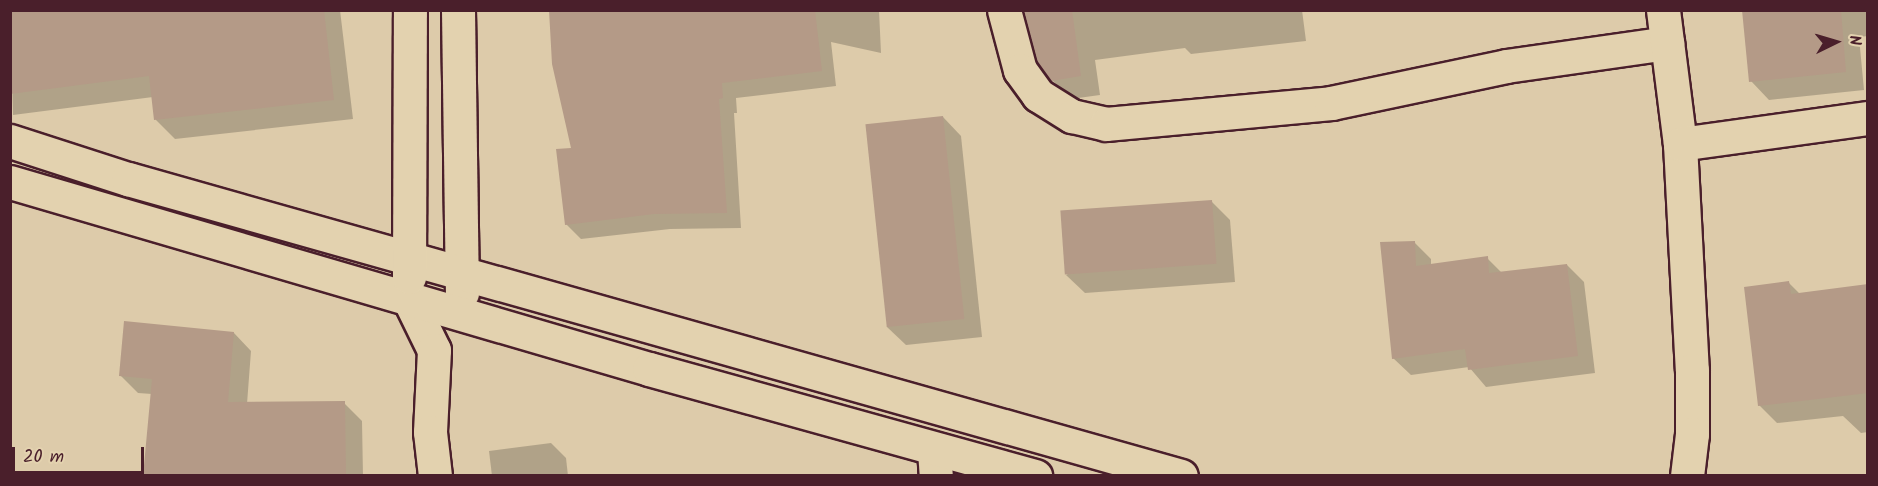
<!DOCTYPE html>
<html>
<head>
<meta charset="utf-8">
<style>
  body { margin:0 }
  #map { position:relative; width:1878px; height:486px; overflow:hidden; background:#ddcbaa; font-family:Kalam,sans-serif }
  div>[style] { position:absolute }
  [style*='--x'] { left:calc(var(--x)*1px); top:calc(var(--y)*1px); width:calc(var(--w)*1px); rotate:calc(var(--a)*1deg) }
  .shadow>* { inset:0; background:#0003 }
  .building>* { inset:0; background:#b49a87; transform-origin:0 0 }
  .roads { filter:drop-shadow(2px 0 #4a1f2b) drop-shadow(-2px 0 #4a1f2b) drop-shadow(0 2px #4a1f2b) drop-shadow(0 -2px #4a1f2b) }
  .street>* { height:33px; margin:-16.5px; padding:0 16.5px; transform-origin:16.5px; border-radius:16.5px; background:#e3d2af }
  .secondary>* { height:33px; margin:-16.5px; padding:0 16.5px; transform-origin:16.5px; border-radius:16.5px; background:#e3d2af }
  span { translate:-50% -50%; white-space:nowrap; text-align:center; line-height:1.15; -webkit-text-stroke:4.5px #e3d2af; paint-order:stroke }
  .frame { position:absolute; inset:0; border:12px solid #4a1f2b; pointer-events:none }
  .north { position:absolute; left:1806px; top:12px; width:60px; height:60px; -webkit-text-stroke:4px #e3d2af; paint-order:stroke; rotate:85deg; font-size:16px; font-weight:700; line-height:24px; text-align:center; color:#4a1f2b }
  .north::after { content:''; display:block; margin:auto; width:21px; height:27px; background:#4a1f2b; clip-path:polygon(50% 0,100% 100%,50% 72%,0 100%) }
  .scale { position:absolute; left:12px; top:447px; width:132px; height:27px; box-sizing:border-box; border:3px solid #4a1f2b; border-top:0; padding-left:8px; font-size:18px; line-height:21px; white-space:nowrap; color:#4a1f2b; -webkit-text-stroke:4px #e3d2af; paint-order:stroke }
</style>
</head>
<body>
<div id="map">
  <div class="shadow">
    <div style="clip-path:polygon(10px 10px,340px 10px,353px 119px,175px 139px,156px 120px,153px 97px,13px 115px)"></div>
    <div style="clip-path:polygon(550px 10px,879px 10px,881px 53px,831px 42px,836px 86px,736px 98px,737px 113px,734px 113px,741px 228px,670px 229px,581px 239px,566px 224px,573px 149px)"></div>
    <div style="clip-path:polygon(1025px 10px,1302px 10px,1306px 41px,1191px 54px,1185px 48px,1095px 60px,1100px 95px,1071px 99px,1052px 80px)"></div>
    <div style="clip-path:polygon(1744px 10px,1868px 10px,1868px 36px,1859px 37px,1864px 90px,1769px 100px,1751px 81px)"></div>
    <div style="clip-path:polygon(943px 117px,961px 136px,982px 337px,906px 345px,887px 327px)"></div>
    <div style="clip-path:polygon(1211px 201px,1230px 220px,1235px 282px,1085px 293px,1066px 275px)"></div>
    <div style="clip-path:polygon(1414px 242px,1431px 259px,1431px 265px,1487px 258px,1502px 273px,1567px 265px,1584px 282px,1595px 373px,1486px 387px,1469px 367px,1411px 375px,1393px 358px)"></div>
    <div style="clip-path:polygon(1789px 283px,1800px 294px,1868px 288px,1868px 432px,1861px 433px,1843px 416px,1777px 423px,1759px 405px)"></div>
    <div style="clip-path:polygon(234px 333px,251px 351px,247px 404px,344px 403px,362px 421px,363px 476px,145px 476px,152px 394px,138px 393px,120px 375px)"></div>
    <div style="clip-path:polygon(551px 443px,566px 458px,568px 476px,492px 476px,489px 451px)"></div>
  </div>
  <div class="building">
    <div style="clip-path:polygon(10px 10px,324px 10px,334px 100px,154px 120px,149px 76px,10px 94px)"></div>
    <div style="clip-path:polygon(549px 10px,815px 10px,822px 71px,722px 83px,723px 98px,719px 99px,727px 213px,654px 214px,565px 225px,556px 149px,571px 148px,552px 64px)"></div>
    <div style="clip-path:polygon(1024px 10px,1072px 10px,1081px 76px,1051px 81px,1037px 62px)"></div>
    <div style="clip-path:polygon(1742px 10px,1841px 10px,1846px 72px,1749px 82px)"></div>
    <div style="left:943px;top:116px;width:204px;height:78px;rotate:84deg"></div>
    <div style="left:1212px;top:200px;width:64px;height:152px;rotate:86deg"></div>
    <div style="clip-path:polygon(1415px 241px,1416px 266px,1488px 256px,1489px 273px,1567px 264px,1578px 356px,1468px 370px,1465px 349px,1392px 359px,1380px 242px)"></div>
    <div style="clip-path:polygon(1789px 281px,1791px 294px,1868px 284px,1868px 393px,1758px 406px,1744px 287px)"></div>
    <div style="clip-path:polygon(124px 321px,234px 332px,228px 402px,345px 401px,346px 476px,143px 476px,152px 379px,119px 376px)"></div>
  </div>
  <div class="roads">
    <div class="street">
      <div style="--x:1004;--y:10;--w:62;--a:75.1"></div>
      <div style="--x:1020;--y:70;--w:31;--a:54"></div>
      <div style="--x:1038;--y:95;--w:40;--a:32"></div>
      <div style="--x:1072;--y:116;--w:35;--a:13"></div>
      <div style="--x:1106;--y:124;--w:226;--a:-5.3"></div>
      <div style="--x:1331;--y:103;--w:179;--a:-11.9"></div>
      <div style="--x:1506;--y:66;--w:163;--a:-8.1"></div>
      <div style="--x:1663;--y:10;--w:135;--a:82.8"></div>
      <div style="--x:1680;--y:144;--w:226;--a:87"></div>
      <div style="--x:1692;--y:370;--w:64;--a:90"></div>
      <div style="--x:1692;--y:434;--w:42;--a:96.8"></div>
      <div style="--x:1680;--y:144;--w:190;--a:-7.9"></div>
      <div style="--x:408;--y:297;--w:59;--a:63.9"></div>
      <div style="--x:434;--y:350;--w:82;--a:92.8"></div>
      <div style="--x:430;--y:432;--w:44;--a:83.5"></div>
      <div style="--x:934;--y:450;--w:26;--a:86"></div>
    </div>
    <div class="secondary">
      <div style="--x:458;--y:10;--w:283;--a:89.2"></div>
      <div style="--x:10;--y:141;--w:124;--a:17.9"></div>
      <div style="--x:128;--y:179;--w:1094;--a:15.75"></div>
      <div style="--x:10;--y:182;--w:666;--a:16.31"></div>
      <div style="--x:649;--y:369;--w:401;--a:15.5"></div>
      <div style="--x:409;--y:277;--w:267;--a:-89.8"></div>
    </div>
  </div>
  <div class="frame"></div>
  <div class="north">N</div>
  <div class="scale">20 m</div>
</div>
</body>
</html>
